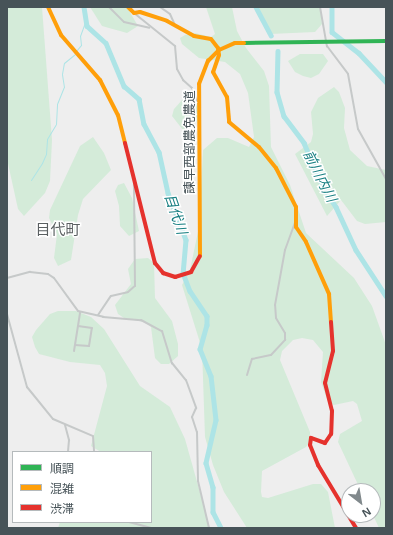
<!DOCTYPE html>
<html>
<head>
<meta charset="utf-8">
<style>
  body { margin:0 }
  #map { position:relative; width:393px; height:535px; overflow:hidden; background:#eee; font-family:Arial,"Noto Sans JP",sans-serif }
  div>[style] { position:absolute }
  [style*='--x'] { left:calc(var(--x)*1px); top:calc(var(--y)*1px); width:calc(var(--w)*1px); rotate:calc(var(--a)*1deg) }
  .green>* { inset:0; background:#d4ebd9 }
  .stream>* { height:1px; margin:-0.5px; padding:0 0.5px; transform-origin:0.5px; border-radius:0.5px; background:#ade4e6 }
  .river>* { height:4.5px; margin:-2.25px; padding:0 2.25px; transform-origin:2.25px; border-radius:2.25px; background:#ade4e6 }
  .street>* { height:2px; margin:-1px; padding:0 1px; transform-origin:1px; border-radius:1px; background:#c6c9c9 }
  .fast>* { height:4px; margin:-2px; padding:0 2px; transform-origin:2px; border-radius:2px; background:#30b455 }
  .slow>* { height:4px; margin:-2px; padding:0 2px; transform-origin:2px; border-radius:2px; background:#ff9f0a }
  .jam>* { height:4px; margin:-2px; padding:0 2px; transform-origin:2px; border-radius:2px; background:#e5322d }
  .slow-bridge>* { height:4px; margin:-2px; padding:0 2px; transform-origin:2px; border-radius:2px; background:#ff9f0a }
  span { translate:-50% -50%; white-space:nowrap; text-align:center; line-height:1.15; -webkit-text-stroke:3px #fff; paint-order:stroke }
  .street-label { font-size:13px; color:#475358 }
  .water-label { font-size:14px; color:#1a8083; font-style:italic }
  .quarter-label { font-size:15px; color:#5a5f61 }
  .frame { position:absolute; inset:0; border:8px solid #475358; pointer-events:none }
  .legend { position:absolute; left:12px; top:451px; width:140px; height:72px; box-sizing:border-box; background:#fff; border:1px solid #b5babc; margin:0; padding:5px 7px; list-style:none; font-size:12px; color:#475358 }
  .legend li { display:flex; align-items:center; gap:8px; height:20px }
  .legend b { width:20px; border:1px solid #b5babc }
  .north { position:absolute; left:341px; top:483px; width:40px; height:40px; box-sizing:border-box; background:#fff; border:1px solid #b5babc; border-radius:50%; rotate:149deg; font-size:11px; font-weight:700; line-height:16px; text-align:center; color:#475358 }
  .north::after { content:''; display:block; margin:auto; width:14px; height:18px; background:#81898c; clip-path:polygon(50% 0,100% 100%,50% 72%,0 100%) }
</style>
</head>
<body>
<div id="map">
  <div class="green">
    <div style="clip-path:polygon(7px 7px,42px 7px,52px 140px,50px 181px,45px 193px,24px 216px,18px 209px,7px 159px)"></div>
    <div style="clip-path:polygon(90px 7px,127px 7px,138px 26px,127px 33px,102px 26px)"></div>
    <div style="clip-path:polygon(206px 7px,232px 7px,237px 31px,246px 48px,264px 71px,269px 86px,271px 147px,290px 185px,306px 233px,354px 278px,372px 306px,386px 345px,386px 528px,379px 528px,373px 515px,373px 491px,361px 491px,338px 442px,340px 434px,362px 421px,357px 404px,353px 401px,334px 405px,328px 402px,321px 382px,323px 352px,313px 340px,302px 338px,293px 340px,282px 351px,280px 360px,310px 432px,310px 442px,306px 447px,262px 471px,261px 492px,262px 497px,268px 498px,313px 484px,321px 484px,328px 492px,335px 528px,247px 528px,224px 492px,213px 465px,205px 437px,202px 349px,182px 285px,190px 270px,199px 227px,203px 150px,217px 138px,228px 138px,249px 147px,254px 137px,248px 93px,240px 74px,225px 62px,199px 58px,182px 44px,180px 38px,185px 35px,195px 33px,211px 37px,215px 34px)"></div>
    <div style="clip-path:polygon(254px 7px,320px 7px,322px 24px,315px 32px,270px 34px)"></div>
    <div style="clip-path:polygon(300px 54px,323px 54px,328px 61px,319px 74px,311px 78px,303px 76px,295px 72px,288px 61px)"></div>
    <div style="clip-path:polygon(334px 87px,339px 92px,345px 108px,344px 128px,350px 150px,367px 166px,386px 170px,386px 222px,365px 224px,357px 221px,341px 200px,327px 216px,295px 154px,311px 142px,313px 134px,311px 112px,318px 98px)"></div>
    <div style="clip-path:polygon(183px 99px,198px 101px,200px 119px,188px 129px,183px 130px,172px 116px,174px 109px)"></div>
    <div style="clip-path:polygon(93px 137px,104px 153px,111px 170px,83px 199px,78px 215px,71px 260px,58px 266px,54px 258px,57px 234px,49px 218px,50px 210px,80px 146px)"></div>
    <div style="clip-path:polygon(124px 183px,132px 198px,139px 231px,129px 236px,120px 226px,119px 206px,115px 191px,118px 185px)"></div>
    <div style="clip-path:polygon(148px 258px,154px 263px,155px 298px,172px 321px,178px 344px,178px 356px,169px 364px,161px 364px,155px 358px,151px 327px,144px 322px,124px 318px,118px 314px,115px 305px,131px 284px,128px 269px,135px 259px)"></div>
    <div style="clip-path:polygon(58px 311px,76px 311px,91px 317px,104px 329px,140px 386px,170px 407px,185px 439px,210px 528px,58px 528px,60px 522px,151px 522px,151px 452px,101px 452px,91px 446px,107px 386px,105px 373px,100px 365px,70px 362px,39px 354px,35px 347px,32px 337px,36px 330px,50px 314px)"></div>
  </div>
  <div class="stream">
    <div style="--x:76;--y:51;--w:8;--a:-50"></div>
    <div style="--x:81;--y:45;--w:9;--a:-96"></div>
    <div style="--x:80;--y:36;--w:15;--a:-70"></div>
    <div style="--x:31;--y:180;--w:20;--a:-57"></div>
    <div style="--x:42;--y:163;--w:10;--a:-66"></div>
    <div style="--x:46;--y:154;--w:15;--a:-86"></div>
    <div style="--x:47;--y:139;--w:17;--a:-59"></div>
    <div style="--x:56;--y:124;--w:20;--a:-87"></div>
    <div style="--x:57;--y:104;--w:18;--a:-68"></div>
    <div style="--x:64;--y:87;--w:13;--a:-99"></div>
    <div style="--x:62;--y:74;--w:11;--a:-80"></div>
    <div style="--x:64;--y:63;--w:14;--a:-39"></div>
  </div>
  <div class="river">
    <div style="--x:84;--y:7;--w:19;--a:81"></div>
    <div style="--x:87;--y:26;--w:25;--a:42"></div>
    <div style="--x:106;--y:43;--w:47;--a:67.3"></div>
    <div style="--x:124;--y:86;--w:20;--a:41"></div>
    <div style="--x:139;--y:99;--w:25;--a:79"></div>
    <div style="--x:144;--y:124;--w:32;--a:62"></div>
    <div style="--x:159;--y:152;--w:42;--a:77.6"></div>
    <div style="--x:168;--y:193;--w:50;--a:69"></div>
    <div style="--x:186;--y:240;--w:33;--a:95"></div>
    <div style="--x:183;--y:273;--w:19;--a:69"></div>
    <div style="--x:190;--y:291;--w:30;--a:56"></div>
    <div style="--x:207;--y:316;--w:9;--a:90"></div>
    <div style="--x:207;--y:325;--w:25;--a:106"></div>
    <div style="--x:200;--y:349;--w:29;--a:68"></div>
    <div style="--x:211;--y:376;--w:44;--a:83.5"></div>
    <div style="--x:216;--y:420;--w:44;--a:103.1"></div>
    <div style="--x:206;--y:463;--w:25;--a:74"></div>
    <div style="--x:213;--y:487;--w:25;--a:90"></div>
    <div style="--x:213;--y:512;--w:18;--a:63"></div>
    <div style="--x:256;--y:7;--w:32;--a:62"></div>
    <div style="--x:332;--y:7;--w:25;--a:90"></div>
    <div style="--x:332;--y:32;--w:34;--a:38"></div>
    <div style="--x:359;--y:53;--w:40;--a:47"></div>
    <div style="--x:278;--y:51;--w:41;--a:91.4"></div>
    <div style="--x:277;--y:92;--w:25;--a:74"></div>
    <div style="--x:284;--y:116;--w:34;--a:53"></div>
    <div style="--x:304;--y:143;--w:48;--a:66.6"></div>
    <div style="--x:323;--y:187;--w:24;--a:57"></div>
    <div style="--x:336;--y:207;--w:47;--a:65.1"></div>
    <div style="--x:356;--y:250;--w:55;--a:56.9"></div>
  </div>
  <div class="street">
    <div style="--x:109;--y:7;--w:21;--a:45"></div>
    <div style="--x:124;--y:22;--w:26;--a:13"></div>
    <div style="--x:160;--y:7;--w:12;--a:35"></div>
    <div style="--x:170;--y:14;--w:12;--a:66"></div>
    <div style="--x:320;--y:7;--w:40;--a:80"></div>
    <div style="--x:327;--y:46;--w:35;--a:53"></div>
    <div style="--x:348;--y:74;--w:56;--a:79.7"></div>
    <div style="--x:358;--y:129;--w:57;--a:60.8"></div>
    <div style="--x:134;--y:13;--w:53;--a:38.8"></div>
    <div style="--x:175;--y:46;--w:23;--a:85"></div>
    <div style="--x:177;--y:69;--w:13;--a:61"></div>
    <div style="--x:183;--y:80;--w:12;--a:42"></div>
    <div style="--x:192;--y:88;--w:18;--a:68"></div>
    <div style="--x:7;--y:278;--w:24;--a:-15"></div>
    <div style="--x:30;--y:272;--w:18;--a:6"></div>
    <div style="--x:48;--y:274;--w:7;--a:34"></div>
    <div style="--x:54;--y:278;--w:41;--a:54"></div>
    <div style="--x:78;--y:311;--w:26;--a:13"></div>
    <div style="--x:103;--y:317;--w:38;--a:5"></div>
    <div style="--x:141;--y:320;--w:24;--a:28"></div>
    <div style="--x:162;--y:331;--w:34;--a:73"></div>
    <div style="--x:172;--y:363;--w:22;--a:51"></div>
    <div style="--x:186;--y:380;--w:30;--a:70"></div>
    <div style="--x:196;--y:408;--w:10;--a:114"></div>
    <div style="--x:192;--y:417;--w:16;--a:72"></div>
    <div style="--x:197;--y:432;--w:49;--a:88.8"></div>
    <div style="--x:198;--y:481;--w:48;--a:76.8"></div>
    <div style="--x:7;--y:314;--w:76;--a:74.7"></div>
    <div style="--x:27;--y:387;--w:41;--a:50.9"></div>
    <div style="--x:53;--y:419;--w:43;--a:23"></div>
    <div style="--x:93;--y:436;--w:16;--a:86"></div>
    <div style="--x:98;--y:315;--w:23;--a:-56"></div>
    <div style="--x:111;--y:296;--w:17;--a:-13"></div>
    <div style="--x:128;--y:292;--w:9;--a:-41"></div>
    <div style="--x:135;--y:286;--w:102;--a:-90.6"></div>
    <div style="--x:75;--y:345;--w:14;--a:4"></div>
    <div style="--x:89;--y:346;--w:18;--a:-81"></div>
    <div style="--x:92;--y:328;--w:14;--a:-172"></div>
    <div style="--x:74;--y:351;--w:39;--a:-81"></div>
    <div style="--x:247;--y:375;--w:17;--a:-73"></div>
    <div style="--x:252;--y:359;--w:19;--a:-12"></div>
    <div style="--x:271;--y:355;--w:21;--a:-47"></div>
    <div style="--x:285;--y:340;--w:7;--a:-90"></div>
    <div style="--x:285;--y:333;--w:17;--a:-121"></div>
    <div style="--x:276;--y:318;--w:13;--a:-94"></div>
    <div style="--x:275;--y:305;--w:56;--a:-79.7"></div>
    <div style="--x:285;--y:250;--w:29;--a:-70"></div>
    <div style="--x:65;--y:425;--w:16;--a:75"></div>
    <div style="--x:69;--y:440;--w:12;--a:95"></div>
    <div style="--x:129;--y:522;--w:24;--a:15"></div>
  </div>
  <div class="fast">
    <div style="--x:244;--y:43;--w:142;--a:-0.8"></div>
  </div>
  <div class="slow">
    <div style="--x:48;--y:7;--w:31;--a:65"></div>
    <div style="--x:61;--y:35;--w:60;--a:49.1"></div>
    <div style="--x:100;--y:80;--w:39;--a:63"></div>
    <div style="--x:118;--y:115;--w:29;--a:76"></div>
    <div style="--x:128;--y:7;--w:8;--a:45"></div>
    <div style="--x:134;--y:13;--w:6;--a:-9"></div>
    <div style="--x:140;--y:12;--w:28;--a:18"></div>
    <div style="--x:167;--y:21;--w:31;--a:29"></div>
    <div style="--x:194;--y:36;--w:17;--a:10"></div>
    <div style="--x:211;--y:39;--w:11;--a:52"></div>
    <div style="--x:219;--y:55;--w:18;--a:109"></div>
    <div style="--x:213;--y:72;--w:29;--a:61"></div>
    <div style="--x:227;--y:97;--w:25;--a:85"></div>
    <div style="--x:229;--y:122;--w:39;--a:40"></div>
    <div style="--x:259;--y:147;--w:27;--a:51"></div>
    <div style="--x:276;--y:168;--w:44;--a:62.9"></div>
    <div style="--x:296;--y:207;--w:20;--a:90"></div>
    <div style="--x:296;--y:227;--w:18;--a:56"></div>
    <div style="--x:306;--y:242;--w:57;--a:66.1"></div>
    <div style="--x:329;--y:294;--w:28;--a:86"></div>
    <div style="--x:200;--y:256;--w:172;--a:-90.3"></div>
    <div style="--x:199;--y:84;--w:25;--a:-69"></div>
    <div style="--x:208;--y:61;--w:16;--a:-45"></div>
    <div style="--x:219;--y:50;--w:17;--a:-24"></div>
    <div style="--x:235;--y:43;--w:9;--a:0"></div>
  </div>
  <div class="jam">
    <div style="--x:125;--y:143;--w:124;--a:76"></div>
    <div style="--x:155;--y:263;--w:13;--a:51"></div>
    <div style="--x:163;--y:273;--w:13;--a:18"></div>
    <div style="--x:175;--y:277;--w:17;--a:-17"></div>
    <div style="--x:191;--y:272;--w:18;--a:-61"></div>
    <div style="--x:331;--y:322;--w:29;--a:86"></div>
    <div style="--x:333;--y:351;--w:33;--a:104"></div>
    <div style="--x:325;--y:383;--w:29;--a:76"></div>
    <div style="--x:332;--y:411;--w:23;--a:92"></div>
    <div style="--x:331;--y:434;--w:11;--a:124"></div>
    <div style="--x:325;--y:443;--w:15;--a:-160"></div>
    <div style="--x:311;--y:438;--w:7;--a:98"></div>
    <div style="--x:310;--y:445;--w:22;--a:68"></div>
    <div style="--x:318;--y:465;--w:74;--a:58.9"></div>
  </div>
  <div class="slow-bridge">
    <div style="--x:218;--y:48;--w:7;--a:82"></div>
  </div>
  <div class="street-label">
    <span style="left:190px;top:142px;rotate:-90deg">諫早西部農免農道</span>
  </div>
  <div class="water-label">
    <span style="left:320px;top:176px;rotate:63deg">前川内川</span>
    <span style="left:176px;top:214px;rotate:71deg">目代川</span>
  </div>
  <div class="quarter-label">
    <span style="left:58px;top:230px">目代町</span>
  </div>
  <div class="frame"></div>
  <ul class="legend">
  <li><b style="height:5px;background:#30b455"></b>順調</li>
  <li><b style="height:5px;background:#ff9f0a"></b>混雑</li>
  <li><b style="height:5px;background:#e5322d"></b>渋滞</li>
  </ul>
  <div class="north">N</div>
</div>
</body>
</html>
